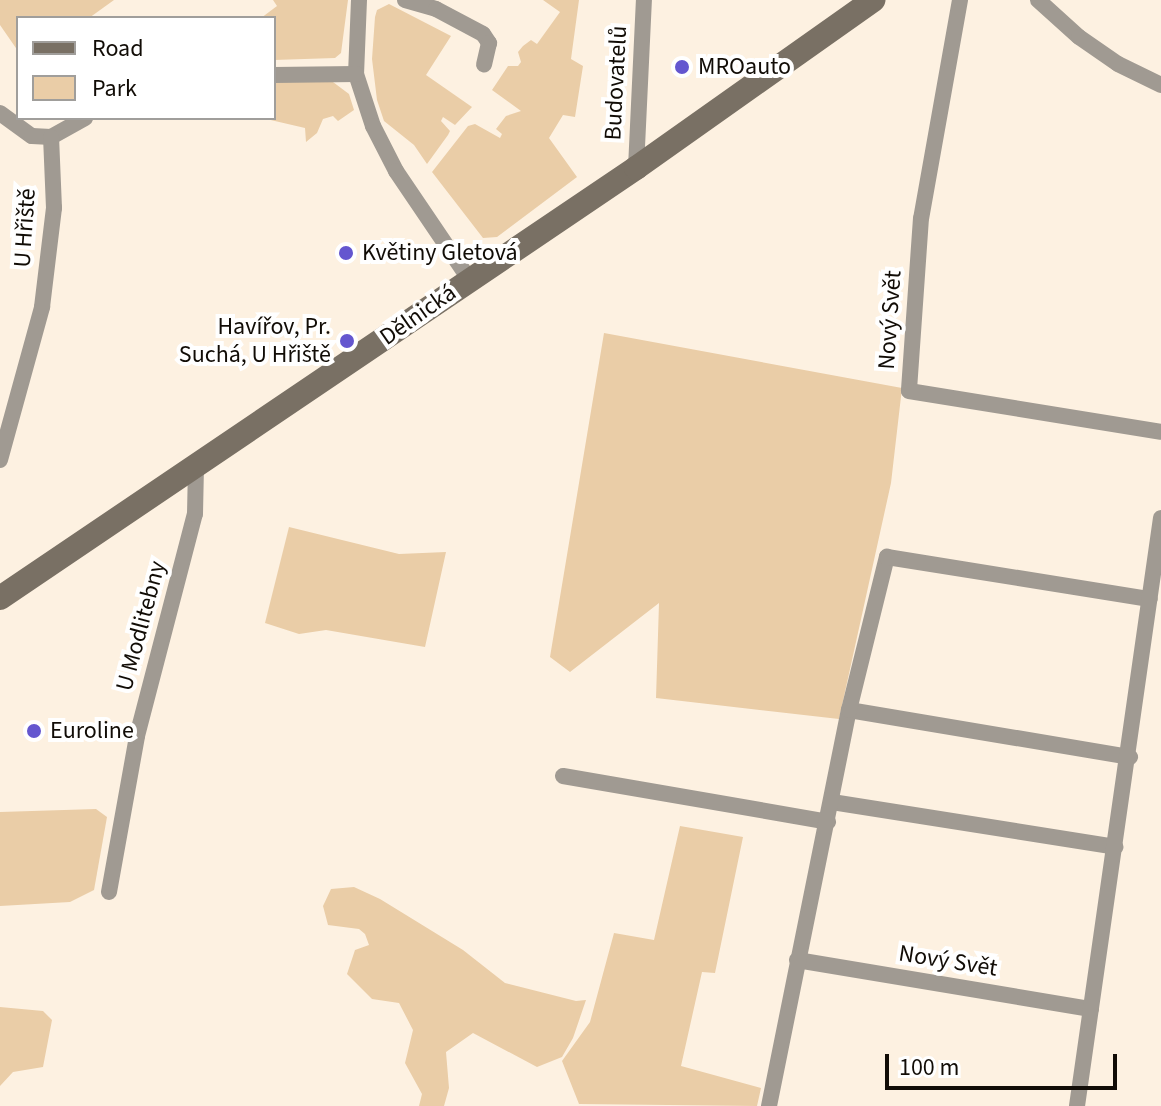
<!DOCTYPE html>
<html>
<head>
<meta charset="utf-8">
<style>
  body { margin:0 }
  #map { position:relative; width:1161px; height:1106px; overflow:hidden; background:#fdf1e1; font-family:"Source Sans 3",sans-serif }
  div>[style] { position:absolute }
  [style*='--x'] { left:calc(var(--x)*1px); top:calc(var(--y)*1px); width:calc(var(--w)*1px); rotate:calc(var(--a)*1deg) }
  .green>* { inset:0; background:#eacda7 }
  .street>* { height:16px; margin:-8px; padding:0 8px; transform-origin:8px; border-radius:8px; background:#a09a92 }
  .secondary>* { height:24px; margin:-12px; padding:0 12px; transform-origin:12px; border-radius:12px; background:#797064 }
  .dots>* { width:22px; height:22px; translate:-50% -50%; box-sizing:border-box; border:4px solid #fff; border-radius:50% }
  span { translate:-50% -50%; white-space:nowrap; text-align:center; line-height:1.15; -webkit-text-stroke:8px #fff; paint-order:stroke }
  .poi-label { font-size:24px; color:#110c06 }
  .left { translate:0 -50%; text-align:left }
  .right { translate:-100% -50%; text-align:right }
  .street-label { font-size:24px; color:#110c06 }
  .legend { position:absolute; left:16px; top:16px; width:260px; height:104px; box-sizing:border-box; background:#fff; border:2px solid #a09e9b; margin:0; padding:10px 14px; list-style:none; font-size:24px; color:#110c06 }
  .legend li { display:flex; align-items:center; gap:16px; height:40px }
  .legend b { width:40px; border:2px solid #a09e9b }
  .scale { position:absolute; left:885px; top:1054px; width:232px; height:36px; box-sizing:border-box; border:4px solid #110c06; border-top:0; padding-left:10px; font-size:24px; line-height:28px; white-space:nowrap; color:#110c06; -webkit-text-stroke:6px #fff; paint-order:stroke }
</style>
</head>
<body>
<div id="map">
  <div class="green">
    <div style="clip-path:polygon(0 0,114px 0,89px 18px,18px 18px,18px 51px,0 25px)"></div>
    <div style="clip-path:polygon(273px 0,348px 0,341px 53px,335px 58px,274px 60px,274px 18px,261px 18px,277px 6px)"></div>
    <div style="clip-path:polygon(543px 0,579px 0,571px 59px,583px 66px,575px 117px,563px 115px,549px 138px,577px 177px,497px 237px,483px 238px,432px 172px,468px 126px,475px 124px,500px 138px,502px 134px,496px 129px,506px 116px,521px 111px,492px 90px,508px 66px,518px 66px,521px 62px,518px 52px,523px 46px,531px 40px,537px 44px,560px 12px)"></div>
    <div style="clip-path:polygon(389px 4px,451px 36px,426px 75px,472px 107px,455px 125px,443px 117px,441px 121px,450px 131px,448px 135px,427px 164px,414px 145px,384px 121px,377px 100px,372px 59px,375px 17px,377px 10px)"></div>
    <div style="clip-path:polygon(274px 82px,333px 82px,349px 94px,354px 110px,338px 121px,333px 116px,323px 119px,317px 133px,306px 142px,305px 128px,262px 118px,274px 118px)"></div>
    <div style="clip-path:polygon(604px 333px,902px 388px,891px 483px,839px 719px,656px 698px,659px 603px,570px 672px,550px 657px)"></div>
    <div style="clip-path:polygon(289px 527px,399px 554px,446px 552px,425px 647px,326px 630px,299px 634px,265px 623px)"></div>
    <div style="clip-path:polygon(96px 809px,107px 817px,94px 890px,70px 902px,0 906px,0 812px)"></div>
    <div style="clip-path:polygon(680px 826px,743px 837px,715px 973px,702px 972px,681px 1066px,761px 1088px,757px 1106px,579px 1104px,562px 1061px,590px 1022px,614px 933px,654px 940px)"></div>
    <div style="clip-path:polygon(354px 887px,380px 899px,463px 950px,505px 983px,576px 1001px,586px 1000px,573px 1038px,562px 1057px,537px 1067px,473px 1033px,446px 1052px,449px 1088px,444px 1106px,419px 1106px,422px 1094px,405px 1063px,413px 1030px,399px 1003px,372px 999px,347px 974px,355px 950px,369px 945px,365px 934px,359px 929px,328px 925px,323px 906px,331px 889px)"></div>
    <div style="clip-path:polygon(0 1007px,43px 1011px,52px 1020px,43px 1067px,13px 1072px,0 1086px)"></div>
  </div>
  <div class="street">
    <div style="--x:359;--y:0;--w:74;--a:92.3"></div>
    <div style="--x:356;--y:74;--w:55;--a:71.9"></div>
    <div style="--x:373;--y:126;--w:51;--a:62.9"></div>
    <div style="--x:396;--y:171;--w:130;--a:55.9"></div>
    <div style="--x:405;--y:0;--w:32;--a:16"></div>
    <div style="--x:436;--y:9;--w:53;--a:28"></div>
    <div style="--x:483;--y:34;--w:11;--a:56"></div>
    <div style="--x:489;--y:43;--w:22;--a:103"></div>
    <div style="--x:960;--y:0;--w:221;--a:100.1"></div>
    <div style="--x:921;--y:218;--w:173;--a:94"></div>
    <div style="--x:909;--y:391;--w:255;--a:9.2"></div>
    <div style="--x:1038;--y:0;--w:55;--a:42.1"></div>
    <div style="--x:1079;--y:37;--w:47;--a:34.7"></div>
    <div style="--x:1118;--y:64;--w:48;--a:26"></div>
    <div style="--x:274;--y:75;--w:82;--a:-0.7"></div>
    <div style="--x:0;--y:113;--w:39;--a:36"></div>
    <div style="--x:32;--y:136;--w:19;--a:3"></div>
    <div style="--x:51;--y:137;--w:39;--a:-29"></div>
    <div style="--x:636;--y:168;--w:168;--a:-87.3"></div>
    <div style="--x:0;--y:460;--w:159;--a:-74.6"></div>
    <div style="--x:42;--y:307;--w:100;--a:-83.1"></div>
    <div style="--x:54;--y:208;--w:71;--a:-92.4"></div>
    <div style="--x:849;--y:710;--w:285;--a:9.5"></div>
    <div style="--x:563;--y:776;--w:269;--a:9.8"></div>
    <div style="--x:832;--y:802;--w:287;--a:9"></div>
    <div style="--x:109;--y:892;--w:158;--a:-79.8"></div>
    <div style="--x:137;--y:736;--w:229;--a:-75.4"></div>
    <div style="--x:195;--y:514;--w:46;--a:-88.8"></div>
    <div style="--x:797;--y:960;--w:298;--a:9.5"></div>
    <div style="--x:769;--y:1106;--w:404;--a:-78.6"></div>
    <div style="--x:849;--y:710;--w:158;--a:-76.1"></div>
    <div style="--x:887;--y:557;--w:266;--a:9.1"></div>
    <div style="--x:1077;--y:1106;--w:594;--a:-81.87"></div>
  </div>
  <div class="secondary">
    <div style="--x:0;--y:598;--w:768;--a:-34.06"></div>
    <div style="--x:636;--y:168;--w:291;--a:-35.3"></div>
  </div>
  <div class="dots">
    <div style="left:682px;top:67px;background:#6456cf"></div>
    <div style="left:346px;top:253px;background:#6456cf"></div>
    <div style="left:347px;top:341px;background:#6456cf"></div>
    <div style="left:34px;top:731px;background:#6456cf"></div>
  </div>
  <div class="poi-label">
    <span class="left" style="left:698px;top:67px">MROauto</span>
    <span class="left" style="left:362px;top:253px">Květiny Gletová</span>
    <span class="right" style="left:331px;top:341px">Havířov, Pr.<br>Suchá, U Hřiště</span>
    <span class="left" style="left:50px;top:731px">Euroline</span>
  </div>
  <div class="street-label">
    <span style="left:616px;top:83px;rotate:-87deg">Budovatelů</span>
    <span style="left:25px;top:228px;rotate:-86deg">U Hřiště</span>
    <span style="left:418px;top:315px;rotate:-35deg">Dělnická</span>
    <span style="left:890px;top:320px;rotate:-86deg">Nový Svět</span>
    <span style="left:141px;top:626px;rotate:-75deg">U Modlitebny</span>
    <span style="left:948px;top:961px;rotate:9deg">Nový Svět</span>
  </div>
  <ul class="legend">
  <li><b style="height:10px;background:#797064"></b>Road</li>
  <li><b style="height:22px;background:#eacda7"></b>Park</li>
  </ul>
  <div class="scale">100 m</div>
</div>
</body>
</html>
